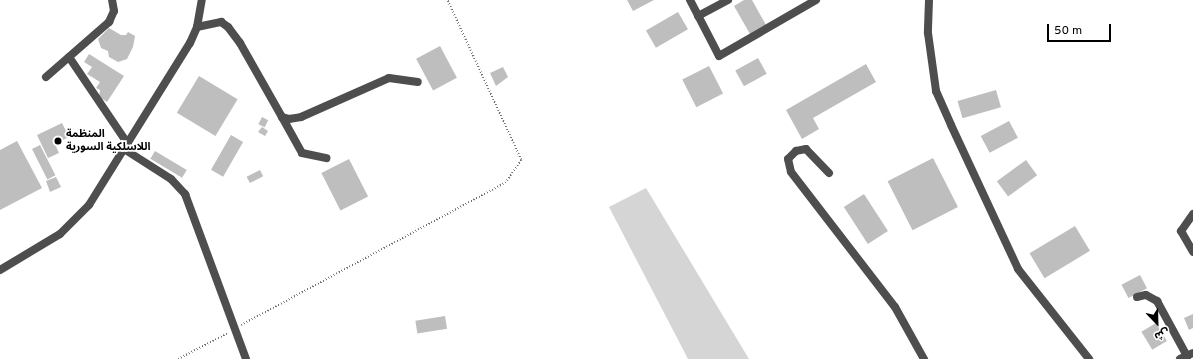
<!DOCTYPE html>
<html>
<head>
<meta charset="utf-8">
<style>
  body { margin:0 }
  #map { position:relative; width:1193px; height:359px; overflow:hidden; background:#fff; font-family:Overpass,"Noto Sans Arabic",sans-serif }
  div>[style] { position:absolute }
  [style*='--x'] { left:calc(var(--x)*1px); top:calc(var(--y)*1px); width:calc(var(--w)*1px); rotate:calc(var(--a)*1deg) }
  .green>* { inset:0; background:#d5d5d5 }
  .building>* { inset:0; background:#bebebe; transform-origin:0 0 }
  .path>* { height:1.5px; margin-top:-0.75px; transform-origin:0; background:repeating-linear-gradient(90deg,#707070 0 1px,transparent 0 3px) }
  .street>* { height:8px; margin:-4px; padding:0 4px; transform-origin:4px; border-radius:4px; background:#4e4e4e }
  .dots>* { width:11px; height:11px; translate:-50% -50%; box-sizing:border-box; border:2px solid #fff; border-radius:50% }
  span { translate:-50% -50%; white-space:nowrap; text-align:center; line-height:1.15; -webkit-text-stroke:3.5px #fff; paint-order:stroke }
  .poi-label { font-size:11px; color:#000; font-weight:700 }
  .left { translate:0 -50%; text-align:left }
  .north { position:absolute; left:1137px; top:303px; width:40px; height:40px; -webkit-text-stroke:3px #fff; paint-order:stroke; rotate:157deg; font-size:11px; font-weight:700; line-height:16px; text-align:center; color:#000 }
  .north::after { content:''; display:block; margin:auto; width:14px; height:18px; background:#000; clip-path:polygon(50% 0,100% 100%,50% 72%,0 100%) }
  .scale { position:absolute; left:1047px; top:24px; width:64px; height:18px; box-sizing:border-box; border:2px solid #000; border-top:0; padding-left:5px; font-size:12px; line-height:14px; white-space:nowrap; color:#000; -webkit-text-stroke:3px #fff; paint-order:stroke }
</style>
</head>
<body>
<div id="map">
  <div class="green">
    <div style="clip-path:polygon(646px 188px,749px 359px,688px 359px,609px 207px)"></div>
  </div>
  <div class="building">
    <div style="clip-path:polygon(627px 0,654px 0,633px 11px)"></div>
    <div style="clip-path:polygon(744px 0,752px 0,766px 25px,750px 34px,734px 6px)"></div>
    <div style="left:678px;top:12px;width:20px;height:37px;rotate:60deg"></div>
    <div style="clip-path:polygon(109px 28px,121px 35px,126px 35px,128px 32px,135px 36px,133px 47px,127px 59px,118px 62px,109px 57px,108px 51px,101px 48px,98px 39px)"></div>
    <div style="left:440px;top:46px;width:36px;height:27px;rotate:62deg"></div>
    <div style="clip-path:polygon(89px 54px,124px 76px,107px 102px,99px 97px,100px 90px,96px 88px,100px 82px,87px 74px,92px 67px,84px 62px)"></div>
    <div style="left:758px;top:58px;width:18px;height:26px;rotate:61deg"></div>
    <div style="clip-path:polygon(866px 64px,876px 82px,813px 118px,819px 129px,802px 139px,786px 110px)"></div>
    <div style="left:709px;top:66px;width:31px;height:30px;rotate:63deg"></div>
    <div style="clip-path:polygon(503px 67px,508px 77px,496px 86px,490px 73px)"></div>
    <div style="left:199px;top:76px;width:45px;height:43px;rotate:31deg"></div>
    <div style="left:996px;top:90px;width:18px;height:40px;rotate:74deg"></div>
    <div style="left:262px;top:117px;width:7px;height:8px;rotate:27deg"></div>
    <div style="left:1009px;top:121px;width:19px;height:32px;rotate:62deg"></div>
    <div style="clip-path:polygon(62px 123px,69px 137px,55px 144px,59px 153px,48px 158px,37px 135px)"></div>
    <div style="clip-path:polygon(262px 127px,268px 131px,265px 136px,258px 132px)"></div>
    <div style="left:231px;top:135px;width:14px;height:40px;rotate:30deg"></div>
    <div style="clip-path:polygon(17px 141px,42px 188px,0 210px,0 150px)"></div>
    <div style="left:40px;top:145px;width:34px;height:9px;rotate:63deg"></div>
    <div style="left:155px;top:151px;width:37px;height:9px;rotate:31deg"></div>
    <div style="left:933px;top:158px;width:55px;height:51px;rotate:63deg"></div>
    <div style="left:349px;top:159px;width:42px;height:31px;rotate:63deg"></div>
    <div style="left:1026px;top:160px;width:19px;height:36px;rotate:54deg"></div>
    <div style="left:260px;top:170px;width:7px;height:15px;rotate:63deg"></div>
    <div style="clip-path:polygon(56px 177px,61px 187px,50px 192px,46px 181px)"></div>
    <div style="left:864px;top:194px;width:44px;height:24px;rotate:57deg"></div>
    <div style="left:1075px;top:226px;width:29px;height:53px;rotate:59deg"></div>
    <div style="left:1140px;top:275px;width:15px;height:21px;rotate:62deg"></div>
    <div style="clip-path:polygon(1193px 314px,1193px 328px,1189px 330px,1184px 318px)"></div>
    <div style="left:445px;top:316px;width:13px;height:30px;rotate:81deg"></div>
    <div style="left:1156px;top:323px;width:21px;height:17px;rotate:59deg"></div>
  </div>
  <div class="path">
    <div style="--x:241;--y:325;--w:300;--a:-28.3"></div>
    <div style="--x:505;--y:183;--w:28;--a:-55"></div>
    <div style="--x:521;--y:160;--w:176;--a:-114.8"></div>
    <div style="--x:178;--y:359;--w:56;--a:-27.5"></div>
  </div>
  <div class="street">
    <div style="--x:690;--y:0;--w:63;--a:62.6"></div>
    <div style="--x:719;--y:56;--w:112;--a:-30"></div>
    <div style="--x:929;--y:0;--w:33;--a:92"></div>
    <div style="--x:928;--y:33;--w:59;--a:82.1"></div>
    <div style="--x:936;--y:91;--w:37;--a:66"></div>
    <div style="--x:951;--y:125;--w:159;--a:65"></div>
    <div style="--x:1018;--y:269;--w:115;--a:51.7"></div>
    <div style="--x:698;--y:16;--w:34;--a:-28"></div>
    <div style="--x:197;--y:27;--w:25;--a:-12"></div>
    <div style="--x:221;--y:22;--w:9;--a:36"></div>
    <div style="--x:228;--y:27;--w:20;--a:53"></div>
    <div style="--x:240;--y:43;--w:85;--a:60.4"></div>
    <div style="--x:282;--y:117;--w:7;--a:16"></div>
    <div style="--x:289;--y:119;--w:12;--a:-9"></div>
    <div style="--x:301;--y:117;--w:96;--a:-23.9"></div>
    <div style="--x:389;--y:78;--w:29;--a:8"></div>
    <div style="--x:69;--y:57;--w:105;--a:55.9"></div>
    <div style="--x:46;--y:77;--w:84;--a:-41.1"></div>
    <div style="--x:109;--y:22;--w:12;--a:-66"></div>
    <div style="--x:114;--y:11;--w:11;--a:-100"></div>
    <div style="--x:282;--y:117;--w:41;--a:60.9"></div>
    <div style="--x:302;--y:153;--w:25;--a:12"></div>
    <div style="--x:124;--y:149;--w:56;--a:32.6"></div>
    <div style="--x:171;--y:179;--w:21;--a:47"></div>
    <div style="--x:185;--y:194;--w:176;--a:69.7"></div>
    <div style="--x:829;--y:173;--w:33;--a:-134"></div>
    <div style="--x:806;--y:149;--w:10;--a:169"></div>
    <div style="--x:796;--y:151;--w:11;--a:135"></div>
    <div style="--x:788;--y:159;--w:13;--a:77"></div>
    <div style="--x:791;--y:172;--w:170;--a:52.4"></div>
    <div style="--x:895;--y:307;--w:60;--a:60.9"></div>
    <div style="--x:1193;--y:214;--w:21;--a:125"></div>
    <div style="--x:1181;--y:231;--w:24;--a:60"></div>
    <div style="--x:0;--y:270;--w:70;--a:-31"></div>
    <div style="--x:60;--y:234;--w:41;--a:-45"></div>
    <div style="--x:89;--y:205;--w:191;--a:-58.1"></div>
    <div style="--x:190;--y:43;--w:17;--a:-66"></div>
    <div style="--x:197;--y:27;--w:27;--a:-80"></div>
    <div style="--x:1137;--y:297;--w:9;--a:-13"></div>
    <div style="--x:1146;--y:295;--w:13;--a:29"></div>
    <div style="--x:1157;--y:301;--w:63;--a:61.4"></div>
    <div style="--x:1180;--y:359;--w:14;--a:-25"></div>
  </div>
  <div class="dots">
    <div style="left:58px;top:141px;background:#000"></div>
  </div>
  <div class="poi-label">
    <span class="left" style="left:66px;top:141px">المنظمة<br>اللاسلكية السورية</span>
  </div>
  <div class="north">ش</div>
  <div class="scale">50 m</div>
</div>
</body>
</html>
